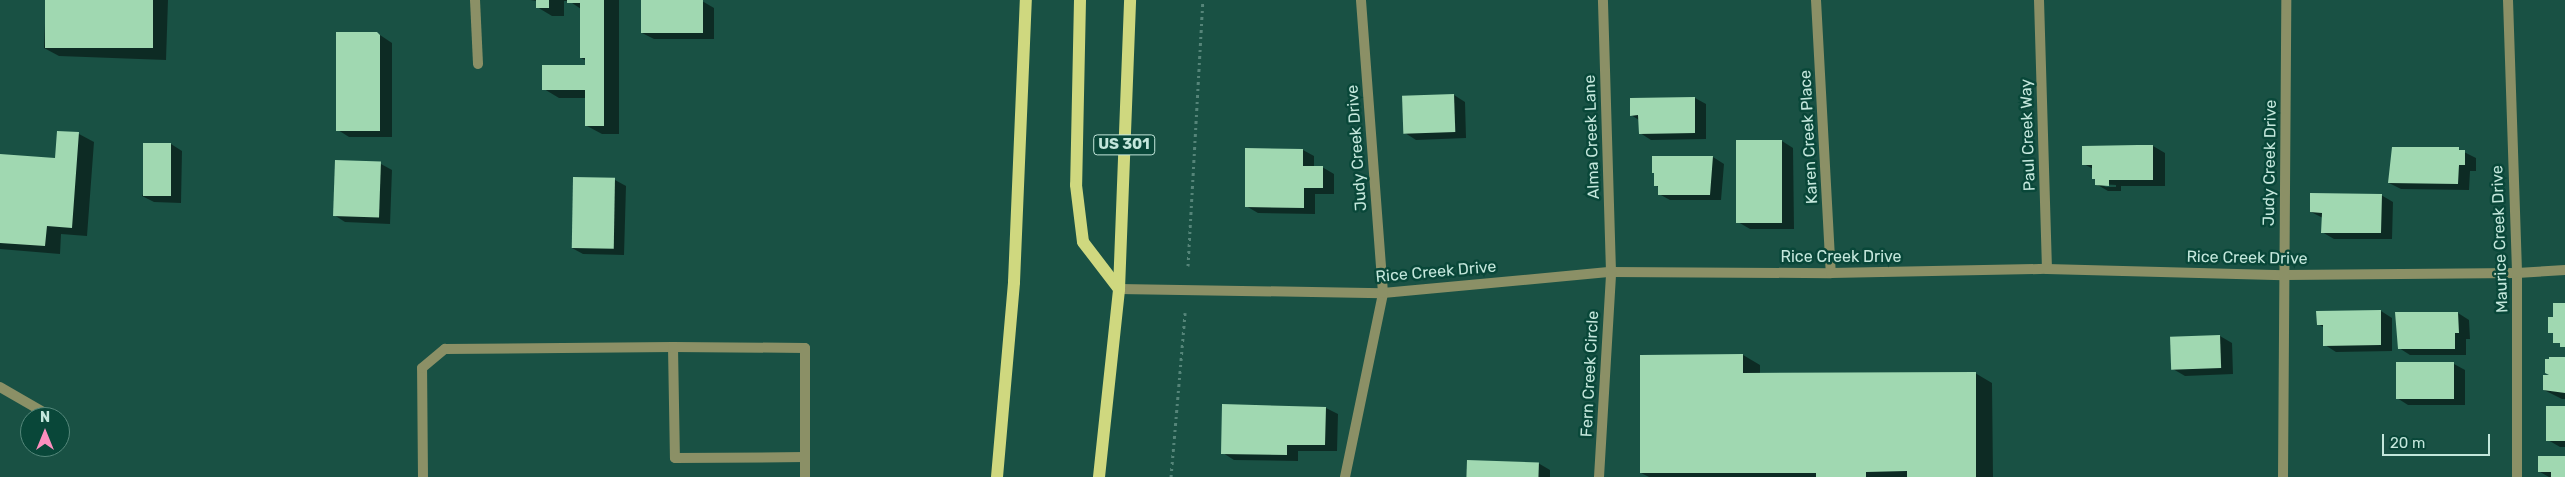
<!DOCTYPE html>
<html>
<head>
<meta charset="utf-8">
<style>
  body { margin:0 }
  #map { position:relative; width:2565px; height:477px; overflow:hidden; background:#195144; font-family:Rubik,sans-serif }
  div>[style] { position:absolute }
  [style*='--x'] { left:calc(var(--x)*1px); top:calc(var(--y)*1px); width:calc(var(--w)*1px); rotate:calc(var(--a)*1deg) }
  .shadow>* { inset:0; background:#0007 }
  .building>* { inset:0; background:#a0d8b1; transform-origin:0 0 }
  .path>* { height:3px; margin-top:-1.5px; transform-origin:0; background:repeating-linear-gradient(90deg,#558579 0 2.5px,transparent 0 6.5px) }
  .service>* { height:10px; margin:-5px; padding:0 5px; transform-origin:5px; border-radius:5px; background:#8b9066 }
  .minor>* { height:10px; margin:-5px; padding:0 5px; transform-origin:5px; border-radius:5px; background:#8b9066 }
  .primary>* { height:12px; margin:-6px; padding:0 6px; transform-origin:6px; border-radius:6px; background:#cfd87f }
  span { translate:-50% -50%; white-space:nowrap; text-align:center; line-height:1.15; -webkit-text-stroke:5px #094739; paint-order:stroke }
  .shield-label span { padding:1px 4px; background:#094739; border:1px solid; border-radius:4px; -webkit-text-stroke-width:0 }
  .shield-label { font-size:15px; color:#c4e7dc; font-weight:700 }
  .street-label { font-size:16px; color:#c4e7dc }
  .north { position:absolute; left:20px; top:407px; width:50px; height:50px; box-sizing:border-box; background:#094739; border:1px solid #54877a; border-radius:50%; rotate:0deg; font-size:14px; font-weight:700; line-height:20px; text-align:center; color:#c4e7dc }
  .north::after { content:''; display:block; margin:auto; width:18px; height:22px; background:#fd8ebe; clip-path:polygon(50% 0,100% 100%,50% 72%,0 100%) }
  .scale { position:absolute; left:2382px; top:434px; width:108px; height:22px; box-sizing:border-box; border:2px solid #c4e7dc; border-top:0; padding-left:6px; font-size:15px; line-height:18px; white-space:nowrap; color:#c4e7dc; -webkit-text-stroke:4px #094739; paint-order:stroke }
</style>
</head>
<body>
<div id="map">
  <div class="shadow">
    <div style="clip-path:polygon(46px 0,168px 0,166px 60px,59px 56px,44px 48px)"></div>
    <div style="clip-path:polygon(530px 0,619px 0,619px 134px,602px 134px,587px 126px,587px 98px,559px 98px,544px 89px,587px 66px,587px 61px,581px 58px,581px 9px,569px 1px,564px 1px,564px 16px,552px 16px,537px 7px,537px 1px)"></div>
    <div style="clip-path:polygon(702px 1px,714px 8px,714px 39px,654px 39px,642px 33px)"></div>
    <div style="clip-path:polygon(377px 33px,392px 43px,392px 137px,349px 137px,338px 130px)"></div>
    <div style="clip-path:polygon(1454px 95px,1465px 102px,1466px 138px,1416px 140px,1405px 133px)"></div>
    <div style="clip-path:polygon(1695px 98px,1706px 104px,1706px 139px,1651px 140px,1640px 133px,1639px 120px,1631px 115px,1631px 99px)"></div>
    <div style="clip-path:polygon(79px 134px,94px 142px,87px 236px,61px 234px,60px 254px,0 249px,0 155px,56px 159px)"></div>
    <div style="clip-path:polygon(1782px 141px,1793px 148px,1794px 229px,1750px 229px,1738px 222px)"></div>
    <div style="clip-path:polygon(171px 144px,182px 151px,181px 203px,154px 202px,142px 196px)"></div>
    <div style="clip-path:polygon(evenodd,2153px 146px,2165px 153px,2165px 186px,2121px 186px,2121px 191px,2108px 191px,2096px 184px,2096px 180px,2093px 178px,2093px 169px,2084px 164px,2084px 147px,2153px 146px,2100px 184px,2116px 185px,2116px 187px,2106px 187px,2100px 184px)"></div>
    <div style="clip-path:polygon(2458px 149px,2476px 158px,2476px 171px,2470px 171px,2469px 190px,2401px 189px,2389px 183px)"></div>
    <div style="clip-path:polygon(1303px 150px,1314px 156px,1314px 167px,1322px 167px,1334px 174px,1334px 194px,1315px 194px,1315px 214px,1258px 213px,1246px 206px)"></div>
    <div style="clip-path:polygon(1713px 157px,1724px 164px,1721px 200px,1670px 200px,1659px 194px,1659px 188px,1656px 185px,1656px 174px)"></div>
    <div style="clip-path:polygon(381px 164px,392px 170px,390px 224px,345px 222px,334px 215px)"></div>
    <div style="clip-path:polygon(615px 180px,626px 186px,624px 255px,583px 254px,572px 248px)"></div>
    <div style="clip-path:polygon(2381px 195px,2393px 202px,2392px 239px,2334px 239px,2322px 232px,2323px 218px,2311px 212px)"></div>
    <div style="clip-path:polygon(2381px 311px,2392px 318px,2392px 351px,2336px 352px,2325px 345px,2325px 328px,2318px 324px)"></div>
    <div style="clip-path:polygon(2458px 313px,2469px 320px,2470px 339px,2466px 339px,2466px 355px,2410px 355px,2399px 348px)"></div>
    <div style="clip-path:polygon(2220px 336px,2232px 343px,2233px 374px,2185px 376px,2173px 369px)"></div>
    <div style="clip-path:polygon(1743px 355px,1760px 365px,1760px 374px,1975px 373px,1992px 383px,1993px 477px,1649px 477px,1641px 473px)"></div>
    <div style="clip-path:polygon(2565px 358px,2565px 399px,2562px 399px,2544px 390px)"></div>
    <div style="clip-path:polygon(2454px 364px,2465px 370px,2465px 405px,2408px 405px,2397px 398px)"></div>
    <div style="clip-path:polygon(1224px 405px,1326px 408px,1338px 414px,1337px 451px,1298px 451px,1298px 461px,1234px 460px,1223px 453px)"></div>
    <div style="clip-path:polygon(2565px 407px,2565px 447px,2560px 447px,2548px 440px)"></div>
    <div style="clip-path:polygon(2565px 457px,2565px 477px,2549px 477px,2540px 472px)"></div>
    <div style="clip-path:polygon(1538px 463px,1550px 470px,1550px 477px,1468px 477px)"></div>
  </div>
  <div class="building">
    <div style="left:45px;top:0;width:108px;height:48px"></div>
    <div style="left:536px;top:0;width:13px;height:8px"></div>
    <div style="clip-path:polygon(567px 0,604px 0,604px 126px,585px 126px,585px 90px,542px 90px,542px 65px,585px 65px,585px 58px,580px 58px,580px 3px,567px 3px)"></div>
    <div style="left:641px;top:0;width:62px;height:33px"></div>
    <div style="clip-path:polygon(336px 32px,377px 32px,380px 35px,380px 131px,336px 131px)"></div>
    <div style="left:1454px;top:94px;width:38px;height:52px;rotate:88deg"></div>
    <div style="clip-path:polygon(1695px 97px,1695px 133px,1639px 134px,1638px 115px,1630px 116px,1630px 98px)"></div>
    <div style="clip-path:polygon(57px 131px,79px 132px,72px 228px,47px 226px,45px 246px,0 243px,0 154px,55px 158px)"></div>
    <div style="left:1736px;top:140px;width:46px;height:83px"></div>
    <div style="left:143px;top:143px;width:28px;height:53px"></div>
    <div style="clip-path:polygon(2138px 145px,2153px 145px,2153px 180px,2109px 180px,2109px 186px,2095px 185px,2095px 179px,2092px 179px,2092px 165px,2082px 165px,2082px 146px)"></div>
    <div style="clip-path:polygon(2392px 147px,2459px 147px,2459px 150px,2465px 150px,2465px 165px,2459px 165px,2458px 184px,2388px 183px)"></div>
    <div style="clip-path:polygon(1245px 148px,1303px 149px,1303px 166px,1323px 166px,1323px 188px,1304px 188px,1304px 208px,1245px 207px)"></div>
    <div style="clip-path:polygon(1652px 156px,1713px 156px,1710px 195px,1658px 195px,1658px 186px,1654px 186px,1654px 173px,1652px 173px)"></div>
    <div style="left:335px;top:160px;width:46px;height:56px;rotate:2deg"></div>
    <div style="left:573px;top:177px;width:42px;height:71px;rotate:1deg"></div>
    <div style="clip-path:polygon(2310px 193px,2382px 194px,2381px 233px,2321px 233px,2322px 213px,2310px 212px)"></div>
    <div style="clip-path:polygon(2553px 303px,2565px 303px,2565px 347px,2560px 347px,2560px 343px,2553px 343px,2553px 333px,2548px 333px,2548px 317px,2553px 317px)"></div>
    <div style="clip-path:polygon(2381px 310px,2381px 345px,2323px 346px,2323px 325px,2317px 325px,2316px 311px)"></div>
    <div style="clip-path:polygon(2395px 312px,2458px 312px,2459px 333px,2455px 333px,2455px 349px,2398px 349px)"></div>
    <div style="left:2220px;top:335px;width:33px;height:50px;rotate:88deg"></div>
    <div style="clip-path:polygon(1743px 354px,1743px 373px,1976px 372px,1976px 477px,1907px 477px,1907px 471px,1866px 472px,1866px 477px,1816px 477px,1816px 473px,1640px 473px,1640px 355px)"></div>
    <div style="clip-path:polygon(2549px 357px,2565px 357px,2565px 393px,2543px 390px,2543px 375px,2549px 375px,2545px 373px,2545px 359px,2549px 359px)"></div>
    <div style="left:2396px;top:362px;width:58px;height:37px"></div>
    <div style="clip-path:polygon(1222px 404px,1326px 407px,1325px 445px,1287px 445px,1287px 455px,1221px 454px)"></div>
    <div style="left:2546px;top:406px;width:19px;height:35px"></div>
    <div style="clip-path:polygon(2538px 456px,2565px 456px,2565px 477px,2551px 477px,2551px 472px,2538px 472px)"></div>
    <div style="left:1467px;top:460px;width:72px;height:17px;rotate:2deg"></div>
  </div>
  <div class="path">
    <div style="--x:1188;--y:266;--w:266;--a:-86.8"></div>
    <div style="--x:1171;--y:477;--w:165;--a:-85.1"></div>
  </div>
  <div class="service">
    <div style="--x:475;--y:0;--w:64;--a:87.3"></div>
    <div style="--x:673;--y:347;--w:111;--a:89"></div>
    <div style="--x:675;--y:458;--w:130;--a:-0.4"></div>
    <div style="--x:423;--y:477;--w:109;--a:-90.5"></div>
    <div style="--x:422;--y:368;--w:30;--a:-40"></div>
    <div style="--x:445;--y:349;--w:228;--a:-0.5"></div>
    <div style="--x:673;--y:347;--w:132;--a:0.4"></div>
    <div style="--x:805;--y:348;--w:129;--a:90"></div>
  </div>
  <div class="minor">
    <div style="--x:1816;--y:0;--w:273;--a:86.9"></div>
    <div style="--x:2039;--y:0;--w:269;--a:88.3"></div>
    <div style="--x:2508;--y:0;--w:273;--a:88.1"></div>
    <div style="--x:2517;--y:273;--w:204;--a:90"></div>
    <div style="--x:1119;--y:289;--w:264;--a:0.9"></div>
    <div style="--x:1383;--y:293;--w:229;--a:-5.3"></div>
    <div style="--x:1611;--y:272;--w:220;--a:0.3"></div>
    <div style="--x:1831;--y:273;--w:216;--a:-1.1"></div>
    <div style="--x:2047;--y:269;--w:237;--a:1.5"></div>
    <div style="--x:2284;--y:275;--w:233;--a:-0.5"></div>
    <div style="--x:2517;--y:273;--w:48;--a:-3.6"></div>
    <div style="--x:0;--y:387;--w:60;--a:30"></div>
    <div style="--x:1345;--y:477;--w:188;--a:-78.3"></div>
    <div style="--x:1383;--y:293;--w:294;--a:-94.3"></div>
    <div style="--x:1599;--y:477;--w:205;--a:-86.6"></div>
    <div style="--x:1611;--y:272;--w:272;--a:-91.7"></div>
    <div style="--x:2283;--y:477;--w:477;--a:-89.6"></div>
  </div>
  <div class="primary">
    <div style="--x:1080;--y:0;--w:185;--a:91.2"></div>
    <div style="--x:1076;--y:185;--w:57;--a:83"></div>
    <div style="--x:1083;--y:242;--w:59;--a:52.5"></div>
    <div style="--x:997;--y:477;--w:196;--a:-85"></div>
    <div style="--x:1014;--y:282;--w:282;--a:-87.6"></div>
    <div style="--x:1099;--y:477;--w:189;--a:-83.9"></div>
    <div style="--x:1119;--y:289;--w:289;--a:-87.8"></div>
  </div>
  <div class="shield-label">
    <span style="left:1124px;top:145px">US 301</span>
  </div>
  <div class="street-label">
    <span style="left:2028px;top:135px;rotate:-92deg">Paul Creek Way</span>
    <span style="left:1592px;top:137px;rotate:-92deg">Alma Creek Lane</span>
    <span style="left:1809px;top:137px;rotate:-93deg">Karen Creek Place</span>
    <span style="left:1357px;top:148px;rotate:-94deg">Judy Creek Drive</span>
    <span style="left:2270px;top:163px;rotate:-89deg">Judy Creek Drive</span>
    <span style="left:2500px;top:239px;rotate:-92deg">Maurice Creek Drive</span>
    <span style="left:1841px;top:257px">Rice Creek Drive</span>
    <span style="left:2247px;top:258px;rotate:1deg">Rice Creek Drive</span>
    <span style="left:1436px;top:272px;rotate:-5deg">Rice Creek Drive</span>
    <span style="left:1590px;top:374px;rotate:-87deg">Fern Creek Circle</span>
  </div>
  <div class="north">N</div>
  <div class="scale">20 m</div>
</div>
</body>
</html>
